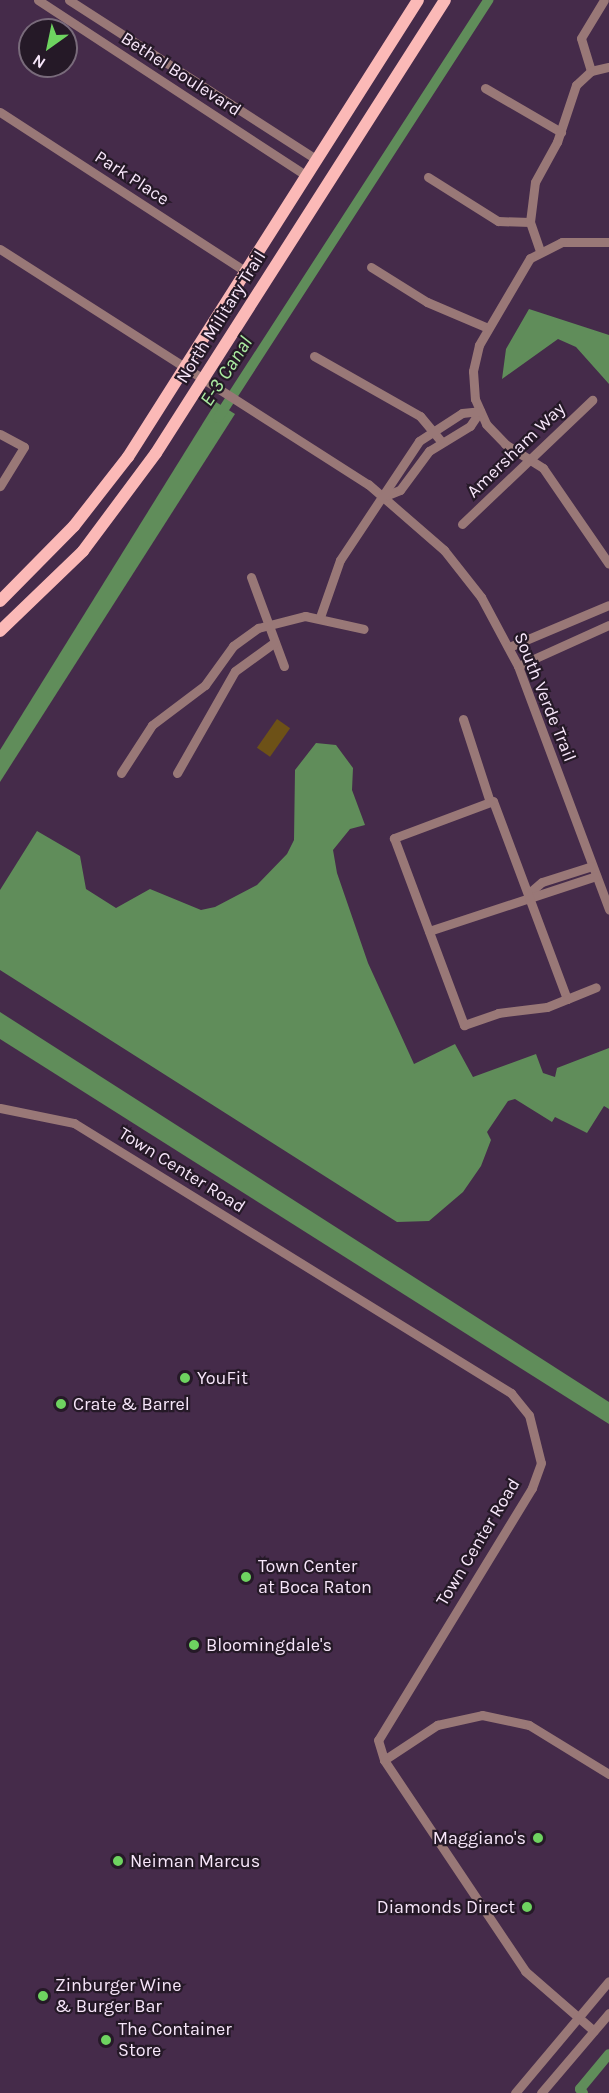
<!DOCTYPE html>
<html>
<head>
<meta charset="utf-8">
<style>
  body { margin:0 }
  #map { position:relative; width:609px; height:2093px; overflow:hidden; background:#452b4a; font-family:Karla,sans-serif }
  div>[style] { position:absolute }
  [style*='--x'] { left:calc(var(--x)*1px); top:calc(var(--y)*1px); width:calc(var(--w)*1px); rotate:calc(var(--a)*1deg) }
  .green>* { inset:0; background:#6d5117; transform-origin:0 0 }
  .water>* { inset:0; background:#608d5a }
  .canal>* { height:10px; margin:-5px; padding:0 5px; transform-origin:5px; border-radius:5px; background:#608d5a }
  .minor>* { height:9px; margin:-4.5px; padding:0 4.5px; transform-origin:4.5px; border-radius:4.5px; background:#997877 }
  .major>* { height:12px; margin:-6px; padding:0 6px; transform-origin:6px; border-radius:6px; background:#fbb9b7 }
  .dots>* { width:16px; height:16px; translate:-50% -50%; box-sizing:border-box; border:3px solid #251927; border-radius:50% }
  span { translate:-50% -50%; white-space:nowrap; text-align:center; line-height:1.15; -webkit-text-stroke:4.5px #251927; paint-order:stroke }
  .street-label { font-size:18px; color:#f7e6fa }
  .poi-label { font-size:18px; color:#f7e6fa }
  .left { translate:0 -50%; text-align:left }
  .right { translate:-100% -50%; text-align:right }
  .water-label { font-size:20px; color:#abeca1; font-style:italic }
  .north { position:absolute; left:18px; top:18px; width:60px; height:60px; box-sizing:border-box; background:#251927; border:2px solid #796b7b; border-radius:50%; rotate:213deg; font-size:16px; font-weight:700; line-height:24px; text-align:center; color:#f7e6fa }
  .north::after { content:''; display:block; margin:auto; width:21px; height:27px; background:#6ed360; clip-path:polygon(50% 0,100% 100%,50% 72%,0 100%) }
</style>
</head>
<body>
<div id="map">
  <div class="green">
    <div style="left:277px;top:719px;width:16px;height:35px;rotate:35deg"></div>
  </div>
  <div class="water">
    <div style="clip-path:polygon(529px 309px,609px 335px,609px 384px,576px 347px,558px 339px,502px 379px,506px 349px)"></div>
    <div style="clip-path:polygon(216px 402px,235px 414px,0 782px,0 750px)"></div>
    <div style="clip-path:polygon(316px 743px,336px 745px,353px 768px,352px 790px,365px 825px,350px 829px,333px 850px,337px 873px,368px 963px,414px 1064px,455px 1044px,473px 1077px,536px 1054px,543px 1073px,555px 1077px,557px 1068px,609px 1048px,609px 1109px,604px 1106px,587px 1133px,555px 1117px,552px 1122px,515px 1099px,508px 1101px,487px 1132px,491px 1140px,481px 1166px,463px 1192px,429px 1221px,397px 1222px,0 970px,0 890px,37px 831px,80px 856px,86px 889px,116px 908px,150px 889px,201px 910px,215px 907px,257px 885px,287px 854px,294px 840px,295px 770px)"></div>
    <div style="clip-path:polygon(0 1012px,609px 1402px,609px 1424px,0 1039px)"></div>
  </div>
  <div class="canal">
    <div style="--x:218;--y:418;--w:498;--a:-57.1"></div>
    <div style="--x:583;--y:2093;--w:5;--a:-127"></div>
    <div style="--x:580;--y:2089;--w:45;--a:-50.4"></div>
  </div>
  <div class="minor">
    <div style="--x:38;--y:0;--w:321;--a:33.2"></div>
    <div style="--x:69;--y:0;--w:295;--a:32.8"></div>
    <div style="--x:591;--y:71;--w:34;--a:-107"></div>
    <div style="--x:581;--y:38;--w:44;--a:-58.8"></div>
    <div style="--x:485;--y:88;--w:88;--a:30.1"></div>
    <div style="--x:0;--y:112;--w:293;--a:33"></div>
    <div style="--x:428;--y:177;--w:83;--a:32.2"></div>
    <div style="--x:498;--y:221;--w:32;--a:2"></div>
    <div style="--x:609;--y:242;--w:47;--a:180"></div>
    <div style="--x:562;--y:242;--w:36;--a:153"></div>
    <div style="--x:530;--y:258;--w:101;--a:120.4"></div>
    <div style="--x:479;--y:345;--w:27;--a:103"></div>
    <div style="--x:473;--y:371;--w:28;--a:86"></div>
    <div style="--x:475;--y:399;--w:27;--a:66"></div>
    <div style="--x:486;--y:424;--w:28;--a:46"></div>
    <div style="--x:505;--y:444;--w:45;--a:32.3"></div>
    <div style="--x:543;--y:468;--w:116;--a:55.5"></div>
    <div style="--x:0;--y:249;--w:437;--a:32.6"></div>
    <div style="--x:368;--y:484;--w:101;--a:41"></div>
    <div style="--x:444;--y:550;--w:60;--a:51.8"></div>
    <div style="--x:481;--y:597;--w:78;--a:61.8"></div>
    <div style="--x:518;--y:666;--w:260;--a:69.5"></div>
    <div style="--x:540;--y:251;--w:31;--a:-109"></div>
    <div style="--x:530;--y:222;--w:40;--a:-82.9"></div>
    <div style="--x:535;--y:182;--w:46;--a:-61.2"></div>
    <div style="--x:557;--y:142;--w:60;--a:-71.6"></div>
    <div style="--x:576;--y:85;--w:21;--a:-43"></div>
    <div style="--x:591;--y:71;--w:18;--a:-13"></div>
    <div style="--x:371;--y:267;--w:66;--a:32"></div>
    <div style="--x:427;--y:302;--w:66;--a:23.1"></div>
    <div style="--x:314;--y:356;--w:122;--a:29.5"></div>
    <div style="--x:420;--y:416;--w:33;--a:50"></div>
    <div style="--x:0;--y:434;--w:27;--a:28"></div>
    <div style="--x:24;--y:447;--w:46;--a:121.6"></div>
    <div style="--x:385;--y:496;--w:16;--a:-22"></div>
    <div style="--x:400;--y:490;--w:49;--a:-53.4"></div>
    <div style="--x:429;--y:451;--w:48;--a:-31.4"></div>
    <div style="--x:470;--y:426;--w:18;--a:-56"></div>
    <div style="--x:462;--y:524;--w:180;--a:-43.6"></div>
    <div style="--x:251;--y:577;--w:95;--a:69.7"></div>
    <div style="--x:320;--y:617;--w:60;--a:-70.7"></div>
    <div style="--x:340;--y:560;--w:143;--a:-56.4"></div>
    <div style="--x:419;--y:441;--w:51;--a:-33.1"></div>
    <div style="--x:462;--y:413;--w:18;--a:-6"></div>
    <div style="--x:509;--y:647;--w:108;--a:-22.8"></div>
    <div style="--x:518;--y:666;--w:100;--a:-24.3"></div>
    <div style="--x:463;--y:719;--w:87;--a:72"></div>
    <div style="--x:121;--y:773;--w:57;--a:-57.1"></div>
    <div style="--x:152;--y:725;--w:66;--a:-37"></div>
    <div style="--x:205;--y:685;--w:48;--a:-54.3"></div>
    <div style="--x:233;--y:646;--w:31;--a:-36"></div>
    <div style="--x:258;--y:628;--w:49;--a:-14.3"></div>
    <div style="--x:305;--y:616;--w:60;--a:12.4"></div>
    <div style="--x:177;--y:773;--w:117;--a:-60.4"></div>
    <div style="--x:235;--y:671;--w:49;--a:-35.9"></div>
    <div style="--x:528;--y:894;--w:18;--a:-41"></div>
    <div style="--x:542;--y:882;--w:52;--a:-17.7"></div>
    <div style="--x:429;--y:931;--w:176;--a:-18.2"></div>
    <div style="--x:567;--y:999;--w:211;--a:-110.5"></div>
    <div style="--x:493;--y:801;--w:106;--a:159.5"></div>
    <div style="--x:394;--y:838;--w:200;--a:69.5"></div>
    <div style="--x:464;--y:1025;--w:36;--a:-19"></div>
    <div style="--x:498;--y:1013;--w:49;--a:-7"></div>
    <div style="--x:547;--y:1007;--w:22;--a:-22"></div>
    <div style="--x:567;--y:999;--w:31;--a:-22"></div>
    <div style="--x:0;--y:1108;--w:76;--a:11.5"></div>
    <div style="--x:74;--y:1123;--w:514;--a:31.71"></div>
    <div style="--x:511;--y:1393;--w:28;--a:51"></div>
    <div style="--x:529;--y:1415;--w:49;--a:76"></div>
    <div style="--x:541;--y:1463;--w:27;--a:110"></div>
    <div style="--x:532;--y:1488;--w:295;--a:121.4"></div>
    <div style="--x:378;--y:1740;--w:21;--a:73"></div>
    <div style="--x:384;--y:1760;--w:254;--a:56.2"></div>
    <div style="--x:525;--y:1971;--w:91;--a:41"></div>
    <div style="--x:384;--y:1760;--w:64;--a:-33.4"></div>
    <div style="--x:437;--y:1725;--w:46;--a:-12.5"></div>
    <div style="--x:482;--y:1715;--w:48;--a:12"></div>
    <div style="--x:529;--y:1725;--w:94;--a:31.5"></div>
    <div style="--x:515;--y:2093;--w:146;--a:-50"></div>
    <div style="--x:541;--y:2093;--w:105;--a:-49.6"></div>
  </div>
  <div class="major">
    <div style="--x:0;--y:601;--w:105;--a:-45.4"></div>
    <div style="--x:74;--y:526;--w:88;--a:-52"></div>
    <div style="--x:128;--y:457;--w:541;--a:-57.6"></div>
    <div style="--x:0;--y:631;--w:115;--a:-43.9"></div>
    <div style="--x:83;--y:551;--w:122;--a:-53.3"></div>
    <div style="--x:156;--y:453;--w:537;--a:-57.46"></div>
  </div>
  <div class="dots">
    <div style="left:185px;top:1378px;background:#6ed360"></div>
    <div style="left:61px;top:1404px;background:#6ed360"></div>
    <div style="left:246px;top:1577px;background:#6ed360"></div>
    <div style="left:194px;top:1645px;background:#6ed360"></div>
    <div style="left:538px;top:1838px;background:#6ed360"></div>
    <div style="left:118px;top:1861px;background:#6ed360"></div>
    <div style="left:527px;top:1907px;background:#6ed360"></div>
    <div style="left:43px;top:1996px;background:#6ed360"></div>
    <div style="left:106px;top:2040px;background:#6ed360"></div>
  </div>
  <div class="street-label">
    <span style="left:181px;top:74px;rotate:33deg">Bethel Boulevard</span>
    <span style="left:132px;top:178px;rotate:33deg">Park Place</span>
    <span style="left:221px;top:317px;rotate:-58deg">North Military Trail</span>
    <span style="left:516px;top:450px;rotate:-44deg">Amersham Way</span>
    <span style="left:545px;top:697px;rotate:68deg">South Verde Trail</span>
    <span style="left:182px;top:1170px;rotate:32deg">Town Center Road</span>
    <span style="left:478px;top:1542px;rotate:-59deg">Town Center Road</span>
  </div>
  <div class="poi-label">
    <span class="left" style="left:197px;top:1378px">YouFit</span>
    <span class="left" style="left:73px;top:1404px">Crate &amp; Barrel</span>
    <span class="left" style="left:258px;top:1577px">Town Center<br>at Boca Raton</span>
    <span class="left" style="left:206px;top:1645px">Bloomingdale's</span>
    <span class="right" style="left:526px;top:1838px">Maggiano's</span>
    <span class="left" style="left:130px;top:1861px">Neiman Marcus</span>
    <span class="right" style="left:515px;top:1907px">Diamonds Direct</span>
    <span class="left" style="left:55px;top:1996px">Zinburger Wine<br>&amp; Burger Bar</span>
    <span class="left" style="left:118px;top:2040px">The Container<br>Store</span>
  </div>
  <div class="water-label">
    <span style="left:226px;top:371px;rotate:-57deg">E-3 Canal</span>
  </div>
  <div class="north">N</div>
</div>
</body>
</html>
